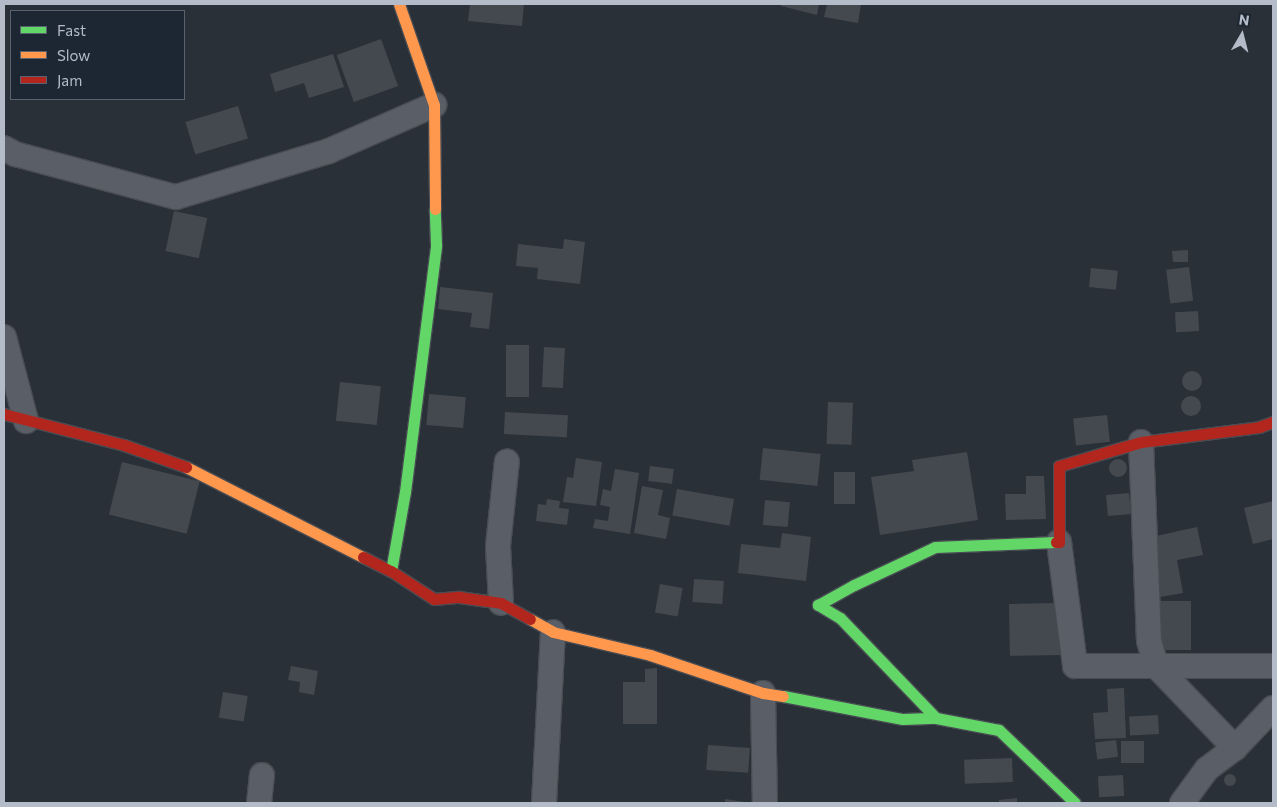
<!DOCTYPE html>
<html>
<head>
<meta charset="utf-8">
<style>
  body { margin:0 }
  #map { position:relative; width:1277px; height:807px; overflow:hidden; background:#2a3038; font-family:Commissioner,sans-serif }
  div>[style] { position:absolute }
  [style*='--x'] { left:calc(var(--x)*1px); top:calc(var(--y)*1px); width:calc(var(--w)*1px); rotate:calc(var(--a)*1deg) }
  .building>* { inset:0; background:#444950; transform-origin:0 0 }
  .round { border-radius:50% }
  .roads { filter:drop-shadow(1px 0 #484c53) drop-shadow(-1px 0 #484c53) drop-shadow(0 1px #484c53) drop-shadow(0 -1px #484c53) }
  .street>* { height:24px; margin:-12px; padding:0 12px; transform-origin:12px; border-radius:12px; background:#5a5e66 }
  .fast>* { height:11px; margin:-5.5px; padding:0 5.5px; transform-origin:5.5px; border-radius:5.5px; background:#63d668 }
  .slow>* { height:11px; margin:-5.5px; padding:0 5.5px; transform-origin:5.5px; border-radius:5.5px; background:#ff974d }
  .jam>* { height:11px; margin:-5.5px; padding:0 5.5px; transform-origin:5.5px; border-radius:5.5px; background:#b3261e }
  span { translate:-50% -50%; white-space:nowrap; text-align:center; line-height:1.15; -webkit-text-stroke:4px #1d2633; paint-order:stroke }
  .frame { position:absolute; inset:0; border:5px solid #b4bcc9; pointer-events:none }
  .legend { position:absolute; left:10px; top:10px; width:175px; height:90px; box-sizing:border-box; background:#1d2633; border:1px solid #59626f; margin:0; padding:6px 9px; list-style:none; font-size:15px; color:#b4bcc9 }
  .legend li { display:flex; align-items:center; gap:10px; height:25px }
  .legend b { width:25px; border:1px solid #59626f }
  .north { position:absolute; left:1217px; top:10px; width:50px; height:50px; -webkit-text-stroke:4px #1d2633; paint-order:stroke; rotate:8deg; font-size:14px; font-weight:700; line-height:20px; text-align:center; color:#b4bcc9 }
  .north::after { content:''; display:block; margin:auto; width:18px; height:22px; background:#b4bcc9; clip-path:polygon(50% 0,100% 100%,50% 72%,0 100%) }
</style>
</head>
<body>
<div id="map">
  <div class="building">
    <div style="clip-path:polygon(470px 4px,524px 4px,522px 26px,468px 21px)"></div>
    <div style="clip-path:polygon(782px 4px,819px 4px,817px 15px,781px 6px)"></div>
    <div style="clip-path:polygon(827px 4px,861px 4px,858px 23px,824px 17px)"></div>
    <div style="left:381px;top:39px;width:50px;height:47px;rotate:70deg"></div>
    <div style="clip-path:polygon(333px 54px,344px 87px,309px 98px,304px 83px,275px 92px,270px 74px)"></div>
    <div style="left:238px;top:106px;width:34px;height:55px;rotate:73deg"></div>
    <div style="left:174px;top:211px;width:34px;height:41px;rotate:12deg"></div>
    <div style="clip-path:polygon(564px 239px,585px 242px,580px 284px,537px 279px,538px 268px,516px 266px,518px 244px,563px 249px)"></div>
    <div style="clip-path:polygon(1188px 250px,1188px 262px,1173px 262px,1172px 251px)"></div>
    <div style="left:1189px;top:267px;width:34px;height:23px;rotate:83deg"></div>
    <div style="left:1091px;top:268px;width:27px;height:19px;rotate:6deg"></div>
    <div style="clip-path:polygon(440px 287px,493px 293px,489px 329px,470px 327px,472px 313px,438px 309px)"></div>
    <div style="left:1198px;top:311px;width:20px;height:23px;rotate:87deg"></div>
    <div style="left:506px;top:345px;width:23px;height:52px"></div>
    <div style="left:544px;top:347px;width:21px;height:40px;rotate:3deg"></div>
    <div class="round" style="left:1182px;top:371px;width:20px;height:20px"></div>
    <div style="left:340px;top:382px;width:41px;height:39px;rotate:6deg"></div>
    <div style="left:429px;top:394px;width:37px;height:31px;rotate:5deg"></div>
    <div class="round" style="left:1181px;top:396px;width:20px;height:20px"></div>
    <div style="left:828px;top:402px;width:25px;height:42px;rotate:2deg"></div>
    <div style="left:505px;top:412px;width:63px;height:22px;rotate:3deg"></div>
    <div style="left:1107px;top:415px;width:27px;height:34px;rotate:84deg"></div>
    <div style="left:763px;top:448px;width:58px;height:32px;rotate:6deg"></div>
    <div style="clip-path:polygon(967px 452px,978px 520px,880px 535px,871px 477px,914px 471px,912px 460px)"></div>
    <div style="clip-path:polygon(576px 458px,602px 462px,596px 506px,563px 502px,567px 477px,573px 478px)"></div>
    <div class="round" style="left:1109px;top:459px;width:18px;height:18px"></div>
    <div style="left:122px;top:462px;width:80px;height:54px;rotate:14deg"></div>
    <div style="left:650px;top:466px;width:24px;height:15px;rotate:7deg"></div>
    <div style="clip-path:polygon(615px 469px,639px 473px,630px 534px,593px 528px,595px 519px,608px 521px,610px 507px,600px 505px,603px 489px,611px 491px)"></div>
    <div style="left:855px;top:472px;width:32px;height:21px;rotate:90deg"></div>
    <div style="clip-path:polygon(1026px 476px,1044px 476px,1046px 519px,1006px 520px,1005px 494px,1026px 494px)"></div>
    <div style="clip-path:polygon(642px 486px,663px 490px,658px 515px,670px 518px,666px 539px,634px 533px)"></div>
    <div style="left:677px;top:489px;width:58px;height:27px;rotate:10deg"></div>
    <div style="left:1129px;top:493px;width:21px;height:23px;rotate:85deg"></div>
    <div style="clip-path:polygon(547px 499px,560px 501px,559px 508px,569px 509px,567px 525px,536px 521px,538px 504px,546px 505px)"></div>
    <div style="left:765px;top:500px;width:25px;height:25px;rotate:5deg"></div>
    <div style="clip-path:polygon(1273px 501px,1273px 539px,1253px 544px,1244px 508px)"></div>
    <div style="clip-path:polygon(1197px 527px,1203px 555px,1177px 560px,1183px 593px,1160px 597px,1147px 538px)"></div>
    <div style="clip-path:polygon(782px 533px,811px 537px,806px 581px,738px 573px,741px 544px,780px 548px)"></div>
    <div style="left:694px;top:579px;width:30px;height:23px;rotate:4deg"></div>
    <div style="left:660px;top:584px;width:23px;height:29px;rotate:10deg"></div>
    <div style="left:1156px;top:601px;width:35px;height:49px"></div>
    <div style="left:1059px;top:603px;width:52px;height:50px;rotate:89deg"></div>
    <div style="clip-path:polygon(291px 666px,318px 671px,314px 695px,299px 692px,300px 682px,288px 680px)"></div>
    <div style="clip-path:polygon(657px 668px,657px 724px,623px 724px,623px 682px,645px 682px,645px 669px)"></div>
    <div style="clip-path:polygon(1124px 688px,1126px 738px,1095px 739px,1093px 713px,1108px 712px,1107px 689px)"></div>
    <div style="left:223px;top:692px;width:25px;height:26px;rotate:9deg"></div>
    <div style="left:1158px;top:715px;width:19px;height:29px;rotate:87deg"></div>
    <div style="left:1116px;top:740px;width:17px;height:21px;rotate:83deg"></div>
    <div style="left:1121px;top:741px;width:23px;height:22px"></div>
    <div style="left:708px;top:745px;width:42px;height:25px;rotate:4deg"></div>
    <div style="left:1012px;top:758px;width:24px;height:48px;rotate:88deg"></div>
    <div class="round" style="left:1224px;top:774px;width:12px;height:12px"></div>
    <div style="left:1123px;top:775px;width:21px;height:25px;rotate:87deg"></div>
    <div style="clip-path:polygon(1017px 798px,1017px 803px,999px 803px,999px 800px)"></div>
    <div style="clip-path:polygon(725px 799px,745px 802px,745px 803px,725px 803px)"></div>
  </div>
  <div class="roads">
    <div class="street">
      <div style="--x:4;--y:148;--w:13;--a:29"></div>
      <div style="--x:15;--y:154;--w:167;--a:15"></div>
      <div style="--x:176;--y:197;--w:160;--a:-16.7"></div>
      <div style="--x:329;--y:151;--w:115;--a:-23.7"></div>
      <div style="--x:4;--y:337;--w:87;--a:75.3"></div>
      <div style="--x:1141;--y:442;--w:199;--a:87.7"></div>
      <div style="--x:1149;--y:641;--w:26;--a:74"></div>
      <div style="--x:1156;--y:666;--w:114;--a:46.1"></div>
      <div style="--x:1059;--y:542;--w:125;--a:82.6"></div>
      <div style="--x:1075;--y:666;--w:198;--a:0"></div>
      <div style="--x:501;--y:603;--w:57;--a:-93"></div>
      <div style="--x:498;--y:546;--w:85;--a:-84"></div>
      <div style="--x:763;--y:693;--w:110;--a:89"></div>
      <div style="--x:259;--y:803;--w:28;--a:-84"></div>
      <div style="--x:544;--y:803;--w:171;--a:-87"></div>
      <div style="--x:1182;--y:803;--w:42;--a:-53.7"></div>
      <div style="--x:1207;--y:769;--w:35;--a:-37"></div>
      <div style="--x:1235;--y:748;--w:55;--a:-46.5"></div>
    </div>
    <div class="fast">
      <div style="--x:391;--y:571;--w:80;--a:-80"></div>
      <div style="--x:405;--y:492;--w:249;--a:-82.8"></div>
      <div style="--x:436;--y:245;--w:36;--a:-92"></div>
      <div style="--x:783;--y:696;--w:122;--a:10.9"></div>
      <div style="--x:903;--y:719;--w:33;--a:-2"></div>
      <div style="--x:936;--y:718;--w:64;--a:10.8"></div>
      <div style="--x:999;--y:730;--w:105;--a:43.8"></div>
      <div style="--x:936;--y:718;--w:139;--a:-133.8"></div>
      <div style="--x:840;--y:618;--w:26;--a:-149"></div>
      <div style="--x:818;--y:605;--w:41;--a:-29.1"></div>
      <div style="--x:854;--y:585;--w:89;--a:-25.1"></div>
      <div style="--x:935;--y:547;--w:121;--a:-2.4"></div>
    </div>
    <div class="slow">
      <div style="--x:399;--y:4;--w:107;--a:70.9"></div>
      <div style="--x:434;--y:105;--w:104;--a:89.4"></div>
      <div style="--x:186;--y:467;--w:199;--a:27"></div>
      <div style="--x:530;--y:619;--w:26;--a:29"></div>
      <div style="--x:553;--y:632;--w:100;--a:13.3"></div>
      <div style="--x:650;--y:655;--w:119;--a:18.6"></div>
      <div style="--x:763;--y:693;--w:20;--a:9"></div>
    </div>
    <div class="jam">
      <div style="--x:4;--y:414;--w:124;--a:14.5"></div>
      <div style="--x:124;--y:445;--w:66;--a:19.5"></div>
      <div style="--x:1056;--y:542;--w:3;--a:0"></div>
      <div style="--x:1059;--y:542;--w:76;--a:-90"></div>
      <div style="--x:1059;--y:466;--w:85;--a:-16.3"></div>
      <div style="--x:1141;--y:442;--w:119;--a:-7.2"></div>
      <div style="--x:1259;--y:427;--w:15;--a:-20"></div>
      <div style="--x:363;--y:557;--w:31;--a:27"></div>
      <div style="--x:391;--y:571;--w:51;--a:33.1"></div>
      <div style="--x:434;--y:599;--w:25;--a:-5"></div>
      <div style="--x:459;--y:597;--w:42;--a:8.1"></div>
      <div style="--x:501;--y:603;--w:33;--a:29"></div>
    </div>
  </div>
  <div class="frame"></div>
  <ul class="legend">
  <li><b style="height:6px;background:#63d668"></b>Fast</li>
  <li><b style="height:6px;background:#ff974d"></b>Slow</li>
  <li><b style="height:6px;background:#b3261e"></b>Jam</li>
  </ul>
  <div class="north">N</div>
</div>
</body>
</html>
